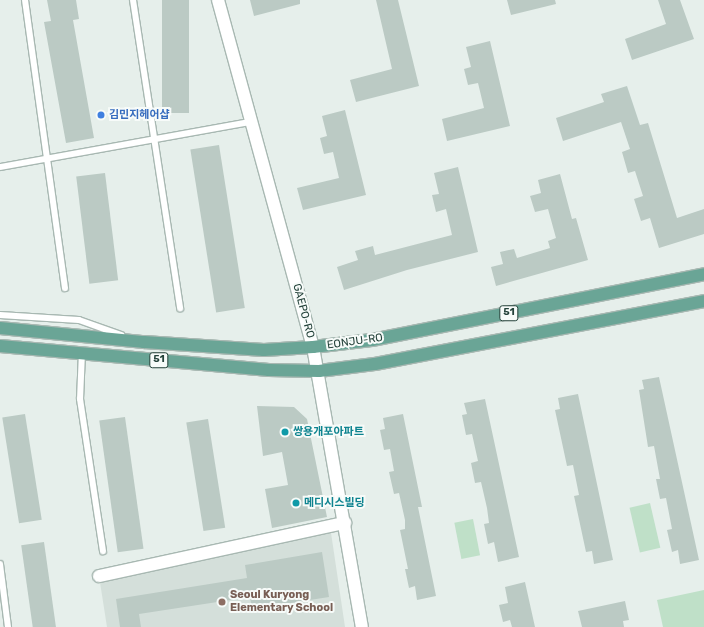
<!DOCTYPE html>
<html>
<head>
<meta charset="utf-8">
<style>
  body { margin:0 }
  #map { position:relative; width:704px; height:627px; overflow:hidden; background:#e6efeb; font-family:Rubik,"Noto Sans KR",sans-serif }
  div>[style] { position:absolute }
  [style*='--x'] { left:calc(var(--x)*1px); top:calc(var(--y)*1px); width:calc(var(--w)*1px); rotate:calc(var(--a)*1deg) }
  .built>* { inset:0; background:#d4dfda }
  .green>* { inset:0; background:#bfe0c8; transform-origin:0 0 }
  .building>* { inset:0; background:#bbcac4; transform-origin:0 0 }
  .roads { filter:drop-shadow(1px 0 #a8b8b2) drop-shadow(-1px 0 #a8b8b2) drop-shadow(0 1px #a8b8b2) drop-shadow(0 -1px #a8b8b2) }
  .lane>* { height:6px; margin:-3px; padding:0 3px; transform-origin:3px; border-radius:3px; background:#fff }
  .street>* { height:12px; margin:-6px; padding:0 6px; transform-origin:6px; border-radius:6px; background:#fff }
  .secondary>* { height:12px; margin:-6px; padding:0 6px; transform-origin:6px; border-radius:6px; background:#fff }
  .primary>* { height:12px; margin:-6px; padding:0 6px; transform-origin:6px; border-radius:6px; background:#6aa596 }
  .dots>* { width:11px; height:11px; translate:-50% -50%; box-sizing:border-box; border:2px solid #f7fbf9; border-radius:50% }
  span { translate:-50% -50%; white-space:nowrap; text-align:center; line-height:1.15; -webkit-text-stroke:4px #f7fbf9; paint-order:stroke }
  .shield-label span { padding:1px 3px; background:#f7fbf9; border:1px solid; border-radius:3px; -webkit-text-stroke-width:0 }
  .shield-label { font-size:10px; color:#24423a; font-weight:700 }
  .shop-label { font-size:11px; color:#366cbe; font-weight:700 }
  .left { translate:0 -50%; text-align:left }
  .street-label { font-size:11px; color:#24423a }
  .culture-label { font-size:11px; color:#0d838f; font-weight:700 }
  .education-label { font-size:11px; color:#785e54; font-weight:700 }
</style>
</head>
<body>
<div id="map">
  <div class="built">
    <div style="clip-path:polygon(330px 526px,345px 627px,107px 627px,99px 576px)"></div>
  </div>
  <div class="green">
    <div style="left:650px;top:503px;width:46px;height:21px;rotate:77deg"></div>
    <div style="left:473px;top:519px;width:37px;height:19px;rotate:79deg"></div>
    <div style="clip-path:polygon(704px 590px,704px 627px,663px 627px,657px 600px)"></div>
  </div>
  <div class="building">
    <div style="clip-path:polygon(47px 0,76px 0,79px 19px,73px 20px,94px 138px,66px 143px,44px 22px,51px 21px)"></div>
    <div style="left:162px;top:0;width:27px;height:113px"></div>
    <div style="clip-path:polygon(250px 0,300px 0,300px 4px,254px 16px)"></div>
    <div style="clip-path:polygon(376px 0,398px 0,419px 86px,356px 102px,350px 80px,392px 69px)"></div>
    <div style="clip-path:polygon(507px 0,555px 0,556px 4px,511px 15px)"></div>
    <div style="clip-path:polygon(658px 0,680px 0,694px 39px,632px 60px,625px 39px,666px 24px)"></div>
    <div style="clip-path:polygon(490px 41px,510px 126px,447px 141px,442px 119px,484px 108px,478px 83px,468px 85px,464px 69px,471px 67px,466px 47px)"></div>
    <div style="clip-path:polygon(627px 86px,640px 125px,648px 123px,677px 218px,704px 209px,704px 234px,659px 248px,650px 218px,641px 221px,634px 199px,643px 196px,635px 171px,628px 173px,622px 152px,630px 149px,621px 122px,563px 141px,556px 118px,604px 102px,601px 94px)"></div>
    <div style="clip-path:polygon(345px 110px,366px 195px,303px 210px,297px 188px,339px 178px,333px 152px,324px 154px,320px 138px,327px 136px,322px 116px)"></div>
    <div style="left:219px;top:145px;width:165px;height:29px;rotate:81deg"></div>
    <div style="clip-path:polygon(458px 167px,478px 252px,407px 270px,344px 290px,337px 267px,358px 260px,355px 251px,373px 246px,375px 255px,452px 235px,446px 209px,436px 212px,432px 195px,439px 194px,434px 173px)"></div>
    <div style="left:105px;top:173px;width:108px;height:29px;rotate:83deg"></div>
    <div style="clip-path:polygon(560px 174px,572px 219px,576px 218px,588px 260px,496px 286px,491px 267px,503px 264px,500px 252px,514px 249px,517px 258px,550px 248px,548px 241px,556px 238px,548px 209px,535px 212px,530px 196px,541px 193px,538px 180px)"></div>
    <div style="clip-path:polygon(659px 377px,699px 560px,680px 564px,678px 550px,672px 552px,667px 530px,672px 529px,666px 498px,660px 499px,656px 479px,660px 479px,654px 446px,648px 447px,639px 390px,644px 389px,642px 380px)"></div>
    <div style="clip-path:polygon(578px 394px,613px 560px,594px 564px,592px 551px,586px 552px,574px 496px,579px 495px,573px 465px,567px 466px,555px 410px,560px 409px,558px 398px)"></div>
    <div style="clip-path:polygon(485px 399px,519px 557px,498px 562px,494px 542px,488px 544px,484px 524px,489px 523px,487px 508px,481px 482px,475px 483px,471px 463px,478px 461px,472px 434px,466px 435px,462px 415px,467px 414px,464px 403px)"></div>
    <div style="clip-path:polygon(257px 406px,294px 407px,307px 419px,327px 517px,272px 528px,265px 489px,288px 485px,282px 452px,263px 456px)"></div>
    <div style="left:25px;top:414px;width:107px;height:23px;rotate:81deg"></div>
    <div style="clip-path:polygon(403px 414px,422px 507px,418px 507px,436px 596px,417px 600px,415px 586px,409px 588px,405px 569px,408px 569px,400px 530px,405px 529px,405px 520px,399px 493px,394px 494px,389px 472px,394px 471px,390px 449px,384px 450px,380px 430px,385px 429px,383px 418px)"></div>
    <div style="left:125px;top:417px;width:133px;height:26px;rotate:82deg"></div>
    <div style="left:208px;top:419px;width:110px;height:22px;rotate:81deg"></div>
    <div style="left:44px;top:542px;width:86px;height:23px;rotate:82deg"></div>
    <div style="clip-path:polygon(322px 552px,329px 597px,252px 609px,250px 597px,139px 614px,141px 627px,120px 627px,116px 599px,247px 578px,245px 565px)"></div>
    <div style="clip-path:polygon(525px 582px,535px 627px,512px 627px,510px 620px,503px 622px,499px 605px,508px 603px,505px 587px)"></div>
    <div style="clip-path:polygon(625px 601px,629px 620px,623px 621px,624px 627px,582px 627px,578px 611px)"></div>
  </div>
  <div class="roads">
    <div class="lane">
      <div style="--x:25;--y:0;--w:291;--a:82.1"></div>
      <div style="--x:133;--y:0;--w:312;--a:81.3"></div>
      <div style="--x:0;--y:167;--w:255;--a:-10.2"></div>
      <div style="--x:0;--y:315;--w:79;--a:3.6"></div>
      <div style="--x:79;--y:320;--w:45;--a:19.7"></div>
      <div style="--x:82;--y:352;--w:47;--a:92.4"></div>
      <div style="--x:80;--y:399;--w:154;--a:81.4"></div>
      <div style="--x:0;--y:564;--w:64;--a:82.8"></div>
    </div>
    <div class="street">
      <div style="--x:99;--y:576;--w:252;--a:-12.2"></div>
    </div>
    <div class="secondary">
      <div style="--x:218;--y:0;--w:360;--a:74.7"></div>
      <div style="--x:313;--y:347;--w:284;--a:80.1"></div>
    </div>
    <div class="primary">
      <div style="--x:0;--y:328;--w:145;--a:5.6"></div>
      <div style="--x:144;--y:342;--w:120;--a:3.8"></div>
      <div style="--x:264;--y:350;--w:49;--a:-3.5"></div>
      <div style="--x:313;--y:347;--w:59;--a:-6.8"></div>
      <div style="--x:372;--y:340;--w:338;--a:-11.2"></div>
      <div style="--x:0;--y:346;--w:270;--a:5.1"></div>
      <div style="--x:269;--y:370;--w:50;--a:1.1"></div>
      <div style="--x:319;--y:371;--w:56;--a:-7.1"></div>
      <div style="--x:375;--y:364;--w:335;--a:-10.8"></div>
    </div>
  </div>
  <div class="dots">
    <div style="left:101px;top:115px;background:#3f7fe0"></div>
    <div style="left:285px;top:432px;background:#0f9aa8"></div>
    <div style="left:296px;top:503px;background:#0f9aa8"></div>
    <div style="left:222px;top:602px;background:#8d6e63"></div>
  </div>
  <div class="shield-label">
    <span style="left:509px;top:313px">51</span>
    <span style="left:159px;top:360px">51</span>
  </div>
  <div class="shop-label">
    <span class="left" style="left:109px;top:115px">김민지헤어샵</span>
  </div>
  <div class="street-label">
    <span style="left:303px;top:311px;rotate:75deg">GAEPO-RO</span>
    <span style="left:355px;top:342px;rotate:-8deg">EONJU-RO</span>
  </div>
  <div class="culture-label">
    <span class="left" style="left:293px;top:432px">쌍용개포아파트</span>
    <span class="left" style="left:304px;top:503px">메디시스빌딩</span>
  </div>
  <div class="education-label">
    <span class="left" style="left:230px;top:602px">Seoul Kuryong<br>Elementary School</span>
  </div>
</div>
</body>
</html>
